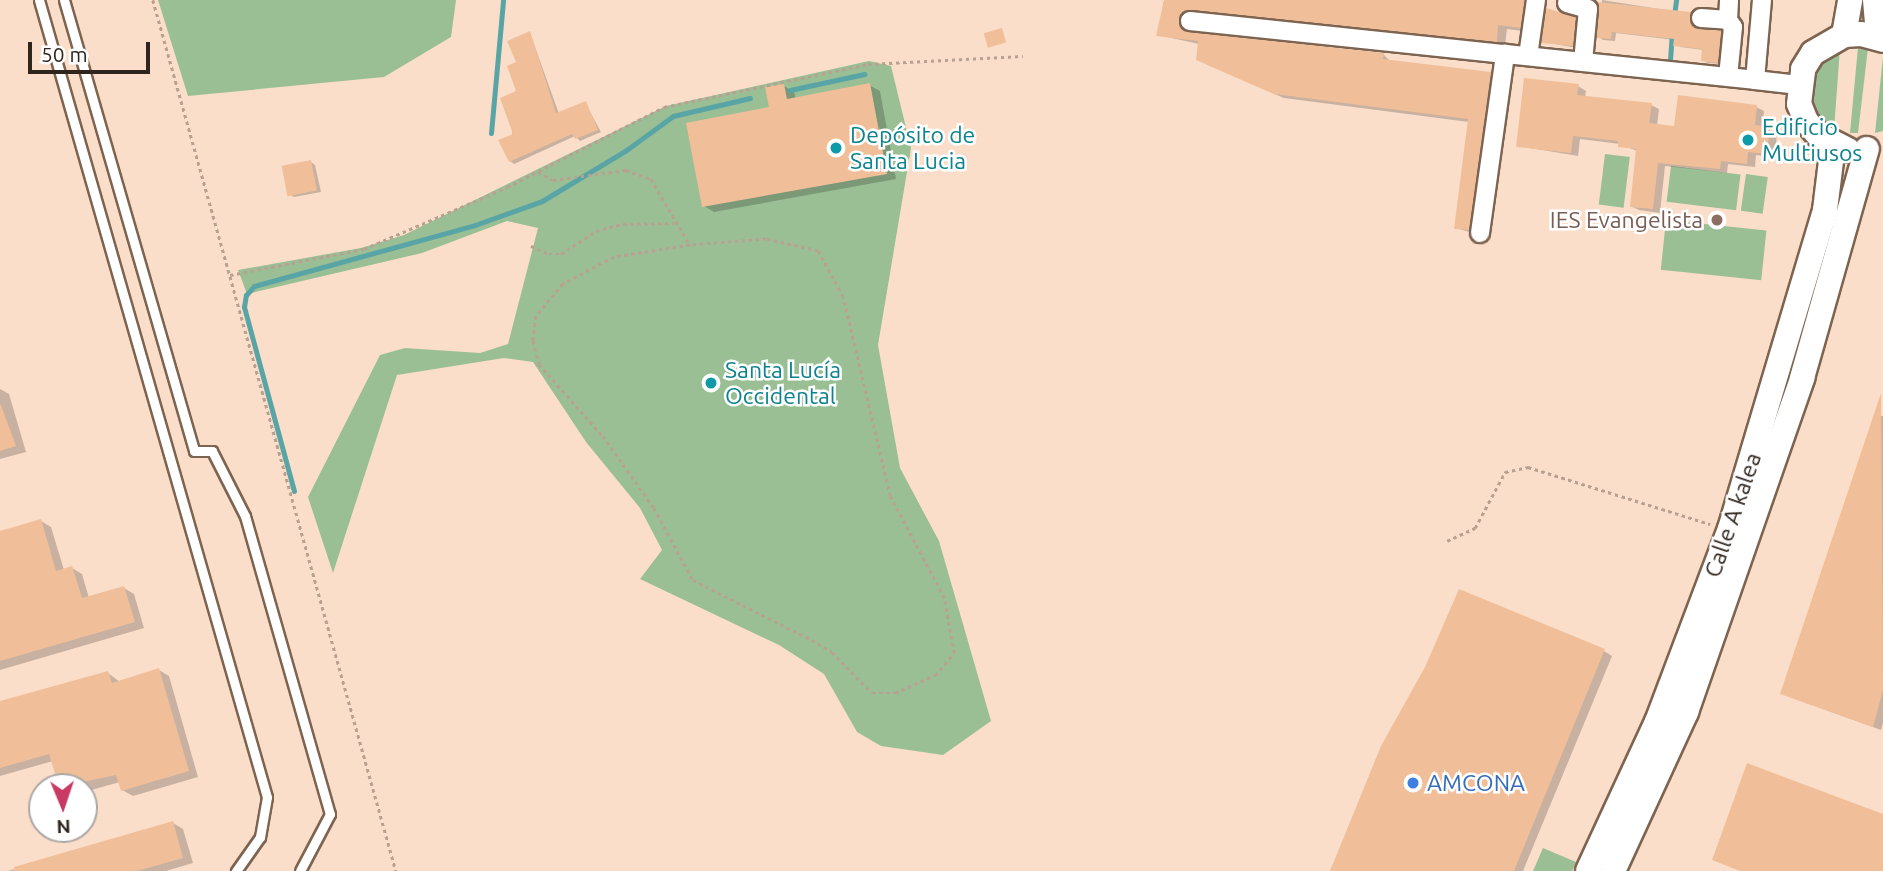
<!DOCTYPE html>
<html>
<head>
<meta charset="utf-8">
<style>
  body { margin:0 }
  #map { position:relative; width:1883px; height:871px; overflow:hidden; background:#fbdec9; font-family:Ubuntu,sans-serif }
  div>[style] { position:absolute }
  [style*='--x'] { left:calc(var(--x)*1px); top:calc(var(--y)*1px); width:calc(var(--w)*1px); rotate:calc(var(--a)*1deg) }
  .green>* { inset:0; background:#9abf95; transform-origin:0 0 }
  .shadow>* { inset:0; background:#0003 }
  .stream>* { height:5px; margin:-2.5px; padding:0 2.5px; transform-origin:2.5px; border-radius:2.5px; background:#59a5a5 }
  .building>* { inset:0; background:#f0bf99; transform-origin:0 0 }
  .path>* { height:2.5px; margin-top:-1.25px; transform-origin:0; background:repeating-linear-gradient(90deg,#b8a191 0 3.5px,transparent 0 7px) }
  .roads { filter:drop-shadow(2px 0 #7d6451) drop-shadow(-2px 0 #7d6451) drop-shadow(0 2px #7d6451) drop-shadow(0 -2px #7d6451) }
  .lane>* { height:9px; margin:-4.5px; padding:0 4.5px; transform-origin:4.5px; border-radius:4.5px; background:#fff }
  .street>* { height:18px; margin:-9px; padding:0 9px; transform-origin:9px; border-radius:9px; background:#fff }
  .secondary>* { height:24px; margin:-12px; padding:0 12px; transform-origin:12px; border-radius:12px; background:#fff }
  .dots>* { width:19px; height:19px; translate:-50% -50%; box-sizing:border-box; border:4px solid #fff; border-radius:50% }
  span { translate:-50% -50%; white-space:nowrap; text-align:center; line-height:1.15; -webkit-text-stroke:5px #fff; paint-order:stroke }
  .culture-label { font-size:23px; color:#0d838f }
  .left { translate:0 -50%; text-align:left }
  .education-label { font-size:23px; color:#785e54 }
  .right { translate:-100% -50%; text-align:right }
  .street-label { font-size:23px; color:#30251d }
  .shop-label { font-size:23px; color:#366cbe }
  .north { position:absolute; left:28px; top:773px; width:70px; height:70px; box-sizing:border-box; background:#fff; border:2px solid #aca8a5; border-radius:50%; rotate:178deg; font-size:19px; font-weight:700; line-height:28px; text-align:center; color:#30251d }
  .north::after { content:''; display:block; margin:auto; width:24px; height:32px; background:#c83a63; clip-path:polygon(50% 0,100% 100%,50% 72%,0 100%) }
  .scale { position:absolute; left:28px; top:42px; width:122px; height:32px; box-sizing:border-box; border:4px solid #30251d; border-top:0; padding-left:9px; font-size:21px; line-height:24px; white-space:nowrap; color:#30251d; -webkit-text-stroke:5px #fff; paint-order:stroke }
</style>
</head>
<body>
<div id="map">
  <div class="green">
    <div style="clip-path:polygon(158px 0,456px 0,451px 37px,384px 77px,188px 96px)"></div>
    <div style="clip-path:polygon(1858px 47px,1868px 48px,1858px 133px,1850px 133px)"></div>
    <div style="clip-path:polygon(1840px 48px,1834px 130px,1816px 118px,1811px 77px,1820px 61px)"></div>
    <div style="clip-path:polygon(1883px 57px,1883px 131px,1875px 133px)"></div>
    <div style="clip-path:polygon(869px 61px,891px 66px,911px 148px,878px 345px,900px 468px,939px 541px,991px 721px,943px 755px,881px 746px,857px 732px,824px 674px,779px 645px,640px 579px,662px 550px,640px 508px,586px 442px,533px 362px,504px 358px,397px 375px,333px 573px,308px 497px,380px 355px,405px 348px,480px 353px,508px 344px,538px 228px,507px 221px,422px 253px,247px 294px,238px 270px,361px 248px,404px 235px,666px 106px)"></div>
    <div style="left:1605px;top:154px;width:25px;height:51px;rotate:7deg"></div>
    <div style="left:1671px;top:166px;width:70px;height:36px;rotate:7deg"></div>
    <div style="left:1746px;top:174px;width:22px;height:37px;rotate:8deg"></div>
    <div style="left:1666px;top:220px;width:101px;height:50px;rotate:6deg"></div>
    <div style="clip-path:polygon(1543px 848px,1576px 862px,1572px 871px,1533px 871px)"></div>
  </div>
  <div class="shadow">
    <div style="clip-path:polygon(1164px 0,1535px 0,1529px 32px,1507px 29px,1505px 45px,1186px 24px,1194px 35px,1383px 54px,1391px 62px,1490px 74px,1499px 79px,1477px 234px,1455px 228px,1469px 122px,1284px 98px,1206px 64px,1199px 44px,1158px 35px)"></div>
    <div style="clip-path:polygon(1602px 0,1691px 14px,1699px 30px,1725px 35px,1722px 64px,1708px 63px,1703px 60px,1704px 50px,1680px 47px,1675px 40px,1616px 33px,1615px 41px,1603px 40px,1599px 37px)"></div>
    <div style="clip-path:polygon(1575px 19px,1580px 22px,1577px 48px,1543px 42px)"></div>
    <div style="clip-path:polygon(530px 33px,559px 114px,585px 103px,601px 132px,580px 141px,575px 136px,514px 164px,510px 161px,518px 63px)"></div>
    <div style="clip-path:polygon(869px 85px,880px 91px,896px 179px,714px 212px,704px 206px,784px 86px,794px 92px,796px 99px)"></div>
    <div style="clip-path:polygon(1578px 86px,1586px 91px,1585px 97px,1651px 105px,1659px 109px,1657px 126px,1676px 128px,1756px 107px,1764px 111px,1762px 128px,1777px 133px,1775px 157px,1756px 155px,1755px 167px,1728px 164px,1727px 173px,1665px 166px,1660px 213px,1639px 210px,1631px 206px,1637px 151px,1620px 144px,1580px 139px,1578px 156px,1518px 146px)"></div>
    <div style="clip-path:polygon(311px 162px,315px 165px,321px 192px,294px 197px,289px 194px)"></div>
    <div style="clip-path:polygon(0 389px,9px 394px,26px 452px,0 459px)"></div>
    <div style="clip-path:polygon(1883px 416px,1883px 723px,1881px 730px,1790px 697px,1874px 417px)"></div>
    <div style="clip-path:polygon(41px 521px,51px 527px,64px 570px,72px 568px,82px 574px,89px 598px,124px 588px,134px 594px,144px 628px,0 670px,0 533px)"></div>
    <div style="clip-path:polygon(1604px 651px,1612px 656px,1523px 871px,1330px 871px,1427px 668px)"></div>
    <div style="clip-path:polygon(159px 670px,169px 676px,198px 777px,133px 796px,122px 790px,120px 782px,84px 792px,84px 787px,61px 787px,53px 761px,0 776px,0 703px,108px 673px,120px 682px)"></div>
    <div style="clip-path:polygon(173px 823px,183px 829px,193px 863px,166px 871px,8px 871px)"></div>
  </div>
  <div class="stream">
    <div style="--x:1674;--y:15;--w:15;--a:-82"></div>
    <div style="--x:1670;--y:60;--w:28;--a:-86"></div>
    <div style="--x:790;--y:90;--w:76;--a:-12.2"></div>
    <div style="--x:491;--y:133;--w:134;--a:-84.8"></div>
    <div style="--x:294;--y:491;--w:191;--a:-105.2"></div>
    <div style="--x:244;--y:307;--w:12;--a:-81"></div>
    <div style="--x:246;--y:295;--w:12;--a:-48"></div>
    <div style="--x:254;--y:286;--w:229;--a:-15.4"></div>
    <div style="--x:475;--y:225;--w:71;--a:-19.7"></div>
    <div style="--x:542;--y:201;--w:97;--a:-31.1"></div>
    <div style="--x:625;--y:151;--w:59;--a:-36.1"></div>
    <div style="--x:673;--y:116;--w:79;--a:-13.2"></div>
  </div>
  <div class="building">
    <div style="clip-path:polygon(1164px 0,1525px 0,1521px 28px,1498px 25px,1497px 42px,1191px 10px,1179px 19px,1189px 32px,1384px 53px,1383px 59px,1491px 72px,1469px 230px,1454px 229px,1468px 119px,1274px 94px,1196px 60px,1198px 41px,1156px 36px)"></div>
    <div style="clip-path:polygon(1597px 2px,1691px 12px,1695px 28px,1721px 31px,1718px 63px,1701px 61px,1702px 49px,1673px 46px,1674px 39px,1612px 32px,1611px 39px,1597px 38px)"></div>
    <div style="clip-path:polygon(1546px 8px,1576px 17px,1573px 46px,1541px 43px)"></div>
    <div style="left:1002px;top:28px;width:15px;height:19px;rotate:74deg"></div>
    <div style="clip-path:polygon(530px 31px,556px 113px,586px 101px,598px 130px,575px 139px,572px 134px,509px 162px,498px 140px,513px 134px,500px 98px,516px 91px,507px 66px,516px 62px,507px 41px)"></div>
    <div style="clip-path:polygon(1524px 78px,1579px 84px,1577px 95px,1652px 103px,1649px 123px,1674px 126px,1678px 95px,1757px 105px,1755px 125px,1770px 127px,1767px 154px,1748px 152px,1747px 164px,1721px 161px,1720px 169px,1658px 163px,1653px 209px,1630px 207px,1636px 149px,1618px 147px,1618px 141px,1573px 136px,1571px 153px,1516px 147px)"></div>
    <div style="clip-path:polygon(870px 83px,887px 174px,702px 207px,686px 123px,769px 107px,765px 87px,784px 84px,787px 99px)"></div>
    <div style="left:311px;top:160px;width:31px;height:30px;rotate:79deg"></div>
    <div style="clip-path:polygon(1881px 393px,1883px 690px,1873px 727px,1780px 694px)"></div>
    <div style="clip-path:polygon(0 403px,16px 446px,0 451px)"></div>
    <div style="clip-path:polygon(41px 519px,56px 571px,72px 566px,82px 598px,124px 586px,135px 622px,0 661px,0 531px)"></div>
    <div style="clip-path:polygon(1459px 589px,1605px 649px,1514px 871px,1330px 871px,1381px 746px,1425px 667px)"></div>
    <div style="clip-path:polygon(159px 668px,189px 771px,121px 791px,116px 775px,59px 787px,49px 754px,0 768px,0 701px,108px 671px,112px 683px)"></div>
    <div style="clip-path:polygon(1747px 763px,1883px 814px,1883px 871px,1740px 871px,1712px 860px)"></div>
    <div style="clip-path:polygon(173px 821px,183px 858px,137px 871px,14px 871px,14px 867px)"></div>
  </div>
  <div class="path">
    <div style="--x:153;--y:0;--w:904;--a:74.41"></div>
    <div style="--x:538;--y:172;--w:17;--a:28"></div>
    <div style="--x:553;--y:180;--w:74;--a:-7.8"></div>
    <div style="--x:626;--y:170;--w:27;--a:20"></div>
    <div style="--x:651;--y:179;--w:77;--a:59.4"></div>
    <div style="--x:690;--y:245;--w:77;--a:171"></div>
    <div style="--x:614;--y:257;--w:58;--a:152.1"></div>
    <div style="--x:563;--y:284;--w:42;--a:130.2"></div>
    <div style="--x:536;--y:316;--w:25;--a:97"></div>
    <div style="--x:533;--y:341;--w:24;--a:75"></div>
    <div style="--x:539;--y:364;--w:96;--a:48.4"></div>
    <div style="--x:603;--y:436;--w:88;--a:54.7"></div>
    <div style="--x:654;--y:508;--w:82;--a:61.6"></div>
    <div style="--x:693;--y:580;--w:133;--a:26.8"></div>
    <div style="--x:812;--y:640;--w:23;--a:31"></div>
    <div style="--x:832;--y:652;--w:57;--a:45.7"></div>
    <div style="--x:872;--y:693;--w:23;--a:0"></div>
    <div style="--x:895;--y:693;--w:44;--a:-24.2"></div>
    <div style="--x:935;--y:675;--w:29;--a:-49"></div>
    <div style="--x:954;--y:653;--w:56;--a:-100.3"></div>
    <div style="--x:944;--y:598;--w:115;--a:-117.9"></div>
    <div style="--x:890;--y:496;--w:204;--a:-103.3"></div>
    <div style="--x:843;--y:297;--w:52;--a:-118.5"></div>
    <div style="--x:818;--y:251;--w:53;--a:-167"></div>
    <div style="--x:766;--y:239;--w:76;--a:175.5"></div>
    <div style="--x:531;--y:246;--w:20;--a:24"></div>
    <div style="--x:549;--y:254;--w:12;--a:0"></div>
    <div style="--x:561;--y:254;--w:42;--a:-33.3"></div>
    <div style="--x:596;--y:231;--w:28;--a:-15"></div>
    <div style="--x:623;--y:224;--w:51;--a:-1.1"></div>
    <div style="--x:230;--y:275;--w:136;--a:-11"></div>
    <div style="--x:364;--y:249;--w:156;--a:-23.4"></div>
    <div style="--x:507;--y:187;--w:176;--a:-27"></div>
    <div style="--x:664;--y:107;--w:208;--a:-11.9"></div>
    <div style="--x:868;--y:64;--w:155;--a:-3"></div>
    <div style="--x:1447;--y:541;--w:31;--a:-25"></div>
    <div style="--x:1475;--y:528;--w:64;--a:-61.8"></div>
    <div style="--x:1505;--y:472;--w:24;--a:-12"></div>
    <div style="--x:1528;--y:467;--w:191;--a:17.4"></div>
  </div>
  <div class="roads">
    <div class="lane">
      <div style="--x:39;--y:0;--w:829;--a:74.04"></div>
      <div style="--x:267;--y:797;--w:41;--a:99.9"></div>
      <div style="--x:260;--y:837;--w:42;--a:125.2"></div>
      <div style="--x:64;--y:0;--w:469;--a:73.9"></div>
      <div style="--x:194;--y:451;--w:18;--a:0"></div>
      <div style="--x:212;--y:451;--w:73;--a:63.1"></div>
      <div style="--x:245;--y:516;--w:310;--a:74.1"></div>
      <div style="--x:330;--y:814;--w:64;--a:117.8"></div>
    </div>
    <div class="street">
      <div style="--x:1762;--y:0;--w:80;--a:95"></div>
      <div style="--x:1755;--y:80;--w:44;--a:6.5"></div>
      <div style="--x:1567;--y:3;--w:22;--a:16"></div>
      <div style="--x:1588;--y:9;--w:53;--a:95.4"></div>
      <div style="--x:1701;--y:18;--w:27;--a:4"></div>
      <div style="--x:1190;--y:21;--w:317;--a:6"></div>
      <div style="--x:1528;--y:56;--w:57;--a:-81.9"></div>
      <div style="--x:1728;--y:77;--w:50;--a:-84.3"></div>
      <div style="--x:1733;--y:27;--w:9;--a:-126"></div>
      <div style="--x:1728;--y:20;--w:20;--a:-87"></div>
      <div style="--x:1480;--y:233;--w:181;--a:-82"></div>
      <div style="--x:1505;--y:54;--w:251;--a:5.9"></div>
    </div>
    <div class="secondary">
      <div style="--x:1875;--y:0;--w:38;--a:85"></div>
      <div style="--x:1844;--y:35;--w:36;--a:-80"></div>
      <div style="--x:1848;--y:150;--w:34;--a:-153"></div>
      <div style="--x:1818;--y:135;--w:18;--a:-131"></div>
      <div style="--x:1806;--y:121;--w:18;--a:-112"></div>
      <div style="--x:1799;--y:104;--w:35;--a:-83"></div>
      <div style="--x:1803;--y:69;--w:19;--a:-58"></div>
      <div style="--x:1813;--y:53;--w:36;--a:-30"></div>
      <div style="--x:1844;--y:35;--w:17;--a:-3"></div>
      <div style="--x:1861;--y:34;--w:23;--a:15"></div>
      <div style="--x:1588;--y:871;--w:164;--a:-65.2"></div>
      <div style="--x:1657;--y:722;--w:206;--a:-69.3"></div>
      <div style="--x:1730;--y:529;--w:333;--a:-73.4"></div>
      <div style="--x:1825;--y:210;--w:65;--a:-83"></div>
      <div style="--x:1613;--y:871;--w:175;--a:-65.3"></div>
      <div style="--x:1686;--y:712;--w:354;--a:-70.8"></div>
      <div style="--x:1802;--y:378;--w:238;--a:-74.2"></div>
    </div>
  </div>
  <div class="dots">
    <div style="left:1748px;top:140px;background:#0f9aa8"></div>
    <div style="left:836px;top:148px;background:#0f9aa8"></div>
    <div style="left:1717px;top:220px;background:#8d6e63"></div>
    <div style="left:711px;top:383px;background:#0f9aa8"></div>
    <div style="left:1413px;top:783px;background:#3f7fe0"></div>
  </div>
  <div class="culture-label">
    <span class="left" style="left:1762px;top:140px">Edificio<br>Multiusos</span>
    <span class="left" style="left:850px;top:148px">Depósito de<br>Santa Lucia</span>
    <span class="left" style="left:725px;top:383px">Santa Lucía<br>Occidental</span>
  </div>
  <div class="education-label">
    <span class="right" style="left:1703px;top:220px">IES Evangelista</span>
  </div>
  <div class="street-label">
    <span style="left:1733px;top:515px;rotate:-71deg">Calle A kalea</span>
  </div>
  <div class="shop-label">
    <span class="left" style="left:1427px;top:783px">AMCONA</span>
  </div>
  <div class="north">N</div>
  <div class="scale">50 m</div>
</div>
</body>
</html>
